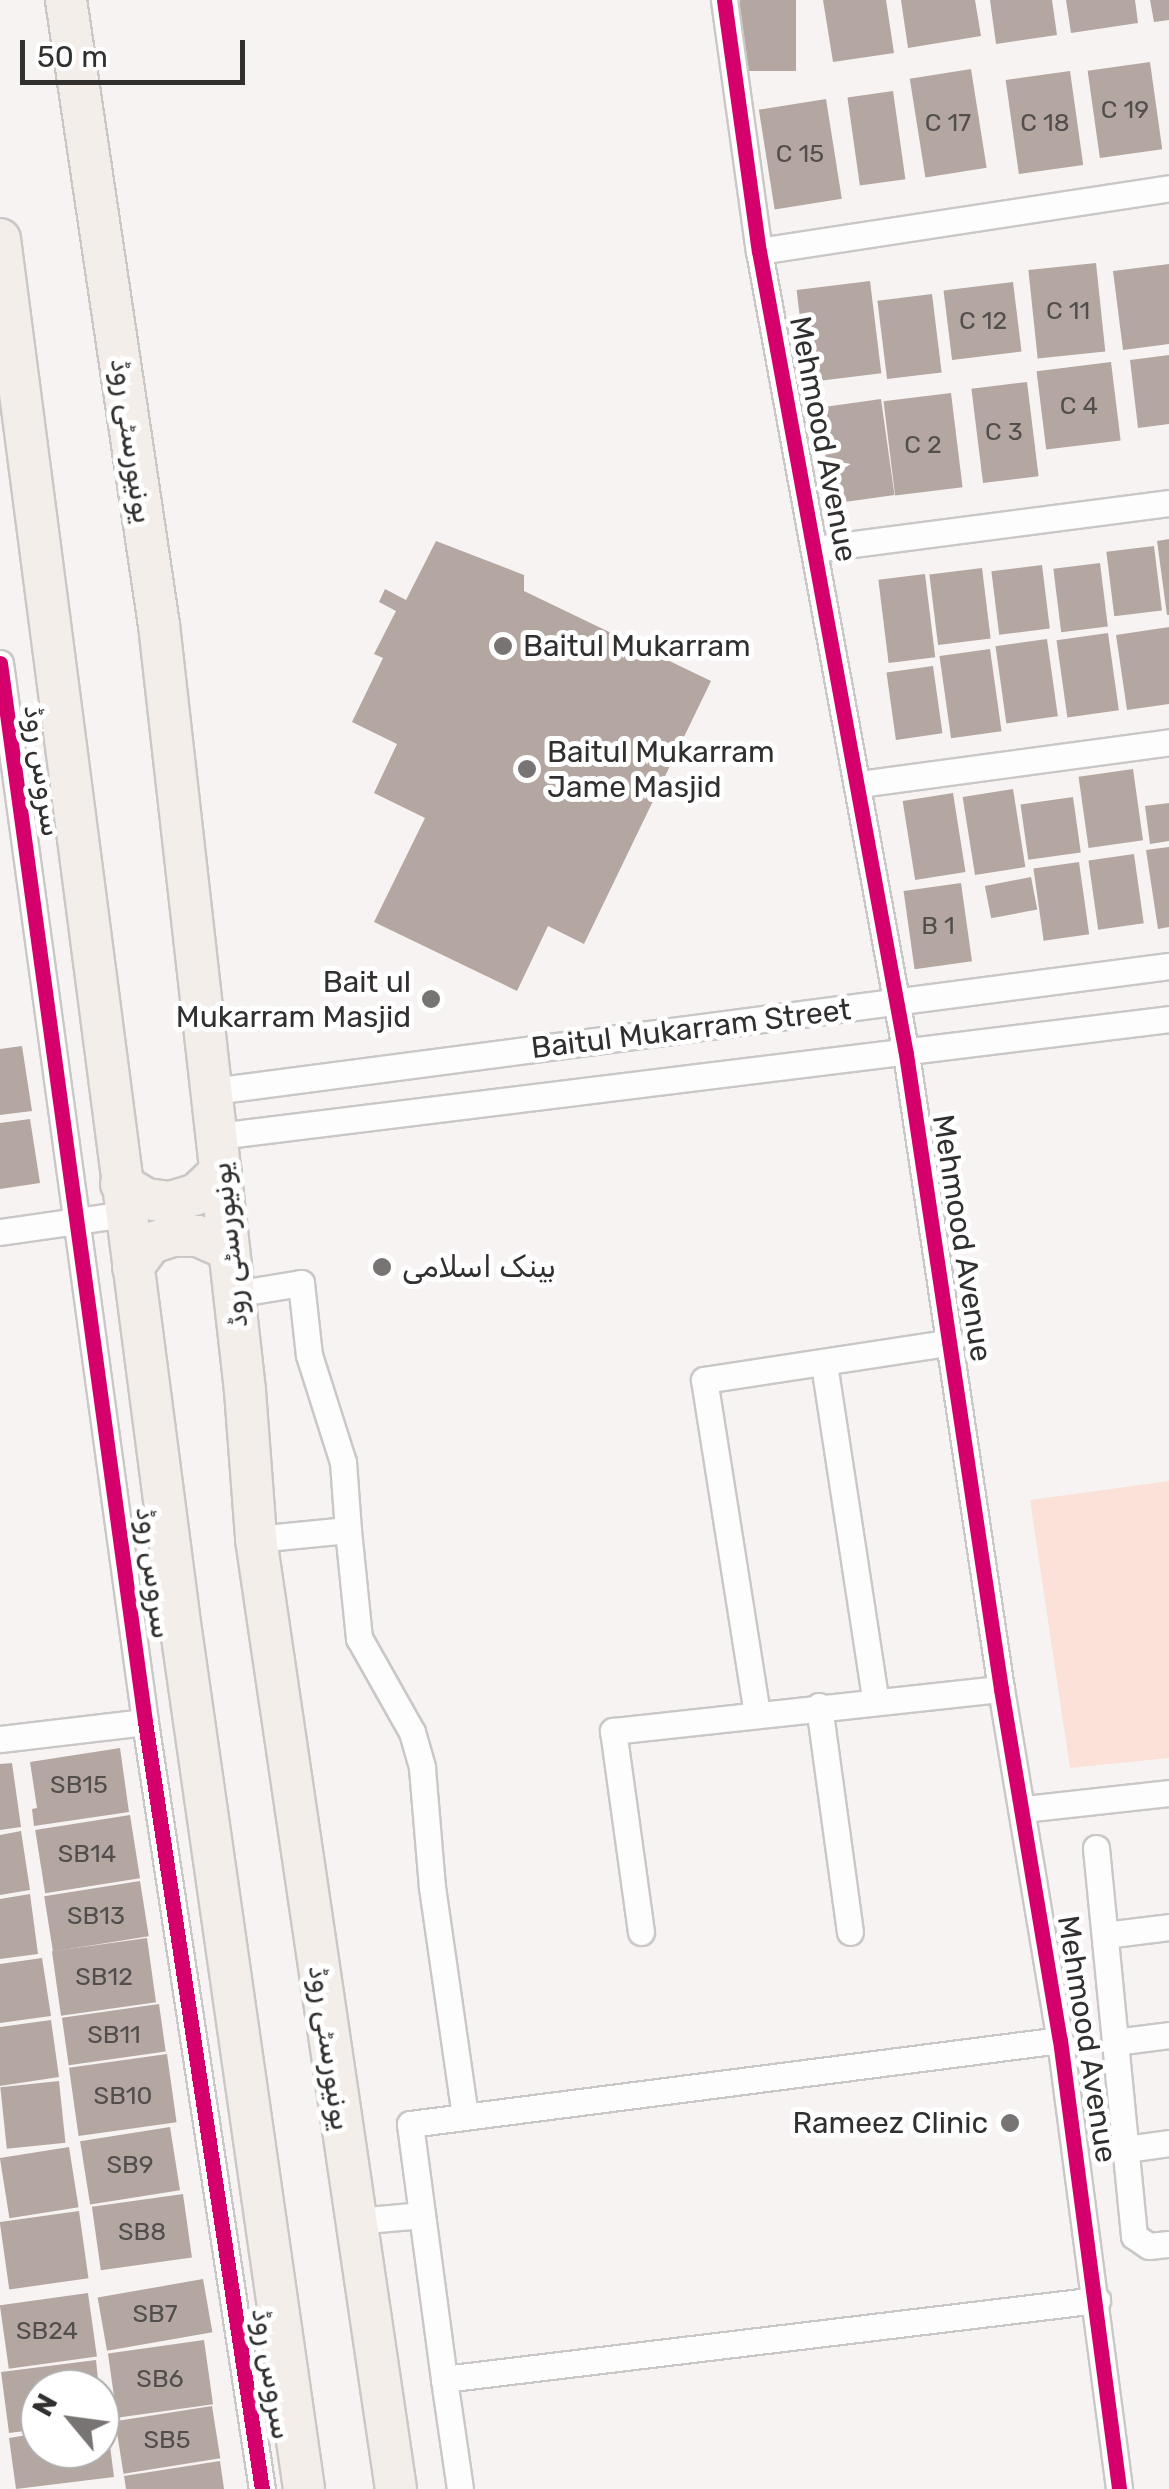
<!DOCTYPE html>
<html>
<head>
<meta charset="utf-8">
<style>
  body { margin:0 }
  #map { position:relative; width:1169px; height:2489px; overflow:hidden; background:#f7f3f2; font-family:Rubik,"Noto Naskh Arabic",sans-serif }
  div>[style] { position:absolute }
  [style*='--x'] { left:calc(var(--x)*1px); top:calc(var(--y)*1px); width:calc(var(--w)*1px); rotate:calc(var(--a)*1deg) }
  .green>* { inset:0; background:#fbe1d8 }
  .building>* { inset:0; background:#b4a7a2; transform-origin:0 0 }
  .roads { filter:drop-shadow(2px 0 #cac8c7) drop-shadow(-2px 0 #cac8c7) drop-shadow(0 2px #cac8c7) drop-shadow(0 -2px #cac8c7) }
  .street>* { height:25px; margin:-12.5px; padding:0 12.5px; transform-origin:12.5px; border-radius:12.5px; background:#fefdfd }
  .primary>* { height:40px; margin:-20px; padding:0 20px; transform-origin:20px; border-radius:20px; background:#f4eeeb }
  .cycleway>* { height:15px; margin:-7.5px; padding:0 7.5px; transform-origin:7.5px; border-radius:7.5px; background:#d6006c }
  .dots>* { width:28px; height:28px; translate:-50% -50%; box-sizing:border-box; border:5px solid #fff; border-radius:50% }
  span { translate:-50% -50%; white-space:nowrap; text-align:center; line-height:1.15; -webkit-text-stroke:10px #fff; paint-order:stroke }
  .number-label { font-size:25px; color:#524e4c }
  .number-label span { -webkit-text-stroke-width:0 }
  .street-label { font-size:30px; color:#32302f }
  .poi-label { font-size:30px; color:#32302f }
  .left { translate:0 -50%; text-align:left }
  .right { translate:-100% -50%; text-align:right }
  .north { position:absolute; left:20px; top:2369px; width:100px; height:100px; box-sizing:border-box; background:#fff; border:2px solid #adacac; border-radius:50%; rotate:299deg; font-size:28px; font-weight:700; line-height:40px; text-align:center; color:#32302f }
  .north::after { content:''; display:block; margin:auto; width:35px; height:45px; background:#777473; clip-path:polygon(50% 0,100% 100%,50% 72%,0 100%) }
  .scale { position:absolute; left:20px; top:40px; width:225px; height:45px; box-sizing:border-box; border:5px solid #32302f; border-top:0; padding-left:12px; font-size:30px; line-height:35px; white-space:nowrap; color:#32302f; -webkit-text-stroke:8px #fff; paint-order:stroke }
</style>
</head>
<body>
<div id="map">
  <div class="green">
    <div style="clip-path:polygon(1169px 1481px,1169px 1758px,1070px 1768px,1030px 1500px)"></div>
  </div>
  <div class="building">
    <div style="left:740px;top:0;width:56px;height:71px"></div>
    <div style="clip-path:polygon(823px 0,886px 0,894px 53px,833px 62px)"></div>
    <div style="clip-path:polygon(901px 0,975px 0,981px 36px,908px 48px)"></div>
    <div style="clip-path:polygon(990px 0,1052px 0,1057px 35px,996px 44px)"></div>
    <div style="clip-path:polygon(1066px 0,1135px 0,1138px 23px,1071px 33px)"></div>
    <div style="clip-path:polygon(1150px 0,1169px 0,1169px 20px,1154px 22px)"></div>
    <div style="left:1150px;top:62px;width:88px;height:63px;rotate:82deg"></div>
    <div style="left:971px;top:69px;width:100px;height:62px;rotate:81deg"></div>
    <div style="left:1070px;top:71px;width:95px;height:65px;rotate:82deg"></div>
    <div style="left:893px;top:91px;width:89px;height:46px;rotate:82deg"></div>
    <div style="left:826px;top:99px;width:101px;height:68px;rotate:81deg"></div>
    <div style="left:1096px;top:263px;width:89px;height:68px;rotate:84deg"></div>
    <div style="clip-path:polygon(1169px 264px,1169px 344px,1123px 350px,1113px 271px)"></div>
    <div style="left:870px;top:281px;width:93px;height:74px;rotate:83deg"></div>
    <div style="left:1013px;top:282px;width:70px;height:70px;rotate:83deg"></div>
    <div style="left:932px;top:294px;width:79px;height:55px;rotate:83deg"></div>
    <div style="clip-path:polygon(1169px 355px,1169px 424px,1138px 428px,1130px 360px)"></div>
    <div style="left:1111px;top:362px;width:79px;height:75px;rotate:83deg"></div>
    <div style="left:1027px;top:382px;width:95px;height:56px;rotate:83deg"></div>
    <div style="left:951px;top:393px;width:95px;height:68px;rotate:83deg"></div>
    <div style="left:881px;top:399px;width:97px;height:63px;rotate:82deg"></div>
    <div style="clip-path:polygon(1169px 539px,1169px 615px,1167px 615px,1157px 541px)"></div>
    <div style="clip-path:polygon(436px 541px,524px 575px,524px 591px,711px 681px,584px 944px,548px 926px,517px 991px,374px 922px,425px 818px,374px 793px,397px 744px,352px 722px,383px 658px,374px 654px,396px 611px,379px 602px,385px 589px,406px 600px)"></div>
    <div style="left:1154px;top:546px;width:65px;height:48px;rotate:83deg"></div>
    <div style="left:1100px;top:563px;width:64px;height:47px;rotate:83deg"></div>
    <div style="left:1042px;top:565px;width:64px;height:51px;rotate:83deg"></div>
    <div style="left:982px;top:568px;width:71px;height:53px;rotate:83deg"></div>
    <div style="left:925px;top:574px;width:84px;height:47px;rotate:83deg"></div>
    <div style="clip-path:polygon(1169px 627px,1169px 704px,1127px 710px,1116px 635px)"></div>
    <div style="left:1108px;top:633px;width:78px;height:52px;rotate:82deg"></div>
    <div style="left:1047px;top:639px;width:78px;height:52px;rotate:82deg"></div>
    <div style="left:990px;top:649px;width:83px;height:51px;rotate:82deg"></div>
    <div style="left:933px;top:666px;width:68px;height:47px;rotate:82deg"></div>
    <div style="left:1133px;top:769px;width:72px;height:55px;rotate:82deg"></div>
    <div style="left:1013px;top:789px;width:79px;height:51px;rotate:81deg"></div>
    <div style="left:953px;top:793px;width:80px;height:51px;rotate:81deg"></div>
    <div style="left:1073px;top:797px;width:56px;height:53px;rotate:82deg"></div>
    <div style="clip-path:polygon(1169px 803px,1169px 841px,1150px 844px,1145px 806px)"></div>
    <div style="clip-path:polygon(1169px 847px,1169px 927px,1158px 929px,1146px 850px)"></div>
    <div style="left:1134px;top:854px;width:70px;height:46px;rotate:82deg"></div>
    <div style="left:1079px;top:862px;width:73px;height:46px;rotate:82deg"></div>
    <div style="left:1031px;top:877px;width:33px;height:47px;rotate:79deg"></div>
    <div style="left:961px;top:883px;width:79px;height:58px;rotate:82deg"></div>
    <div style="clip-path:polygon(22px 1046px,32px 1111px,0 1115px,0 1049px)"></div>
    <div style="clip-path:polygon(30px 1119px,40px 1183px,0 1189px,0 1123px)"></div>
    <div style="clip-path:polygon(120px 1748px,129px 1812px,34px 1826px,32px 1809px,37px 1808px,30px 1762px)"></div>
    <div style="clip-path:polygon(12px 1763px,21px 1827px,0 1830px,0 1764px)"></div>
    <div style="left:130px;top:1815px;width:64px;height:96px;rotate:81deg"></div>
    <div style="clip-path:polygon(21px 1831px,30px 1890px,0 1895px,0 1835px)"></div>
    <div style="left:140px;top:1881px;width:56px;height:97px;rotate:81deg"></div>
    <div style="clip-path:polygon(30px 1894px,38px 1954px,0 1959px,0 1899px)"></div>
    <div style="left:147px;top:1938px;width:65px;height:96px;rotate:82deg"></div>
    <div style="clip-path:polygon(42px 1958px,51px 2016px,0 2023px,0 1964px)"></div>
    <div style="left:159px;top:2004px;width:48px;height:98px;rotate:82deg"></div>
    <div style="clip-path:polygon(51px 2020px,59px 2077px,0 2086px,0 2027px)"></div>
    <div style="left:167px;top:2054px;width:69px;height:99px;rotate:82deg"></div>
    <div style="left:59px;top:2081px;width:62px;height:59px;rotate:84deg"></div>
    <div style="left:170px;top:2127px;width:64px;height:91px;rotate:81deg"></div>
    <div style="left:69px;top:2147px;width:61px;height:70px;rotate:81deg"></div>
    <div style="left:183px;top:2194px;width:64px;height:92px;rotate:82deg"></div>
    <div style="left:79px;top:2211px;width:68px;height:80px;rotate:82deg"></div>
    <div style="left:203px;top:2279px;width:54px;height:107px;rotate:80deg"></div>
    <div style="left:88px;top:2293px;width:64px;height:89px;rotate:82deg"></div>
    <div style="left:204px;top:2340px;width:65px;height:97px;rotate:82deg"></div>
    <div style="clip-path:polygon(96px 2360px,99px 2389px,40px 2389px,40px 2429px,9px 2433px,1px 2372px)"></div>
    <div style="left:212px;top:2406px;width:53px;height:98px;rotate:81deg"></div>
    <div style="clip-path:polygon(107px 2423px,114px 2477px,16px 2489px,9px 2438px,40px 2433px,40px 2449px,100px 2449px,100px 2424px)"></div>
    <div style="clip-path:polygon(220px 2461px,224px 2489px,126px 2489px,124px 2476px)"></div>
  </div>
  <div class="roads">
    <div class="street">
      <div style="--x:724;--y:0;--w:253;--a:82.1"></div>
      <div style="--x:759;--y:251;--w:816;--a:79.63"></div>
      <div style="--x:906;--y:1054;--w:642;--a:81.49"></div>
      <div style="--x:1001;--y:1689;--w:356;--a:80.5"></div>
      <div style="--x:1060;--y:2040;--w:453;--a:82.5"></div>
      <div style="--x:759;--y:251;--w:415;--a:-8.7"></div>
      <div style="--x:815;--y:549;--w:357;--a:-7.4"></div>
      <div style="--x:0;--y:663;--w:1069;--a:82.2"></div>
      <div style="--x:145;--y:1722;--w:776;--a:81.33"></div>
      <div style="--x:860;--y:784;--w:312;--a:-7.7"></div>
      <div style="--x:213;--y:1091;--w:964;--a:-7.45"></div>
      <div style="--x:218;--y:1136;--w:958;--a:-7.01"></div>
      <div style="--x:0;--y:1232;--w:126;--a:-8.2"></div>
      <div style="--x:234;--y:1294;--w:68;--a:-9.3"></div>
      <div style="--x:301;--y:1283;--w:72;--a:83.7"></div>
      <div style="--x:309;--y:1355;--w:112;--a:72.4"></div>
      <div style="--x:343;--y:1462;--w:68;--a:85.8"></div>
      <div style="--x:824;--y:1364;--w:342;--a:81.3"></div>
      <div style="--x:256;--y:1539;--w:92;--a:-5.6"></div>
      <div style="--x:348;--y:1530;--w:109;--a:84.2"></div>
      <div style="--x:359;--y:1638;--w:108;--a:60.6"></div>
      <div style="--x:412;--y:1732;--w:37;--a:74"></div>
      <div style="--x:422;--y:1768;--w:119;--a:85.2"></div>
      <div style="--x:432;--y:1887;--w:232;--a:81.8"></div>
      <div style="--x:819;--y:1706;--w:228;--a:82.2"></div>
      <div style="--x:757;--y:1714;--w:338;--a:-99"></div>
      <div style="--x:704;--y:1380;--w:250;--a:-8.7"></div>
      <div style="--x:0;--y:1739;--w:146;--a:-6.7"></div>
      <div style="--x:1024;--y:1809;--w:146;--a:-6.3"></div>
      <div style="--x:1096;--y:1848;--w:390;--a:84.4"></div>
      <div style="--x:1134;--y:2236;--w:18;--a:34"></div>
      <div style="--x:1149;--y:2246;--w:20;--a:-6"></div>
      <div style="--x:641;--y:1932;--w:203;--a:-97.9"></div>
      <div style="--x:613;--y:1731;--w:390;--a:-6.2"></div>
      <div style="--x:1105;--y:1935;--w:64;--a:-7.1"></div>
      <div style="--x:1115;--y:2042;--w:54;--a:-7.4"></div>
      <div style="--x:1126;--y:2149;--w:43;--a:-7.9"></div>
      <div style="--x:355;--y:2221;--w:67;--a:-5.1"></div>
      <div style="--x:444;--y:2379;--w:257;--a:-97.6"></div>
      <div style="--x:410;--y:2124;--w:655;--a:-7.36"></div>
      <div style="--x:460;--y:2489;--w:111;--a:-98.3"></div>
      <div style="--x:444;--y:2379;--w:658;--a:-6.9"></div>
    </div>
    <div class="primary">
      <div style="--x:66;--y:0;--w:632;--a:81.54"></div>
      <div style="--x:159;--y:625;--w:771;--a:83.59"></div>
      <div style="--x:245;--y:1391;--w:148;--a:85.7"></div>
      <div style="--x:256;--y:1539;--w:960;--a:81.62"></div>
      <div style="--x:0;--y:239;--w:1389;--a:82.59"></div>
      <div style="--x:179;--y:1616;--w:882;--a:81.85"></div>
      <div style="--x:121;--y:1184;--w:29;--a:31"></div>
      <div style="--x:146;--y:1199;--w:25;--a:7"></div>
      <div style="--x:171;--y:1202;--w:27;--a:-17"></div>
      <div style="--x:197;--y:1194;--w:33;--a:-44"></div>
      <div style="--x:133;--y:1267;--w:30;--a:-53"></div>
      <div style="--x:151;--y:1243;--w:23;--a:-18"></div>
      <div style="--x:173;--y:1236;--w:25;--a:0"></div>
      <div style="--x:198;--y:1236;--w:34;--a:24"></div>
    </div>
  </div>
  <div class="cycleway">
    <div style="--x:724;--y:0;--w:253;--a:82.1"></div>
    <div style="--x:759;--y:251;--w:816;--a:79.63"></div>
    <div style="--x:906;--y:1054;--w:642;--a:81.49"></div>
    <div style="--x:1001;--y:1689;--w:356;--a:80.5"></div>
    <div style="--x:1060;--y:2040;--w:453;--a:82.5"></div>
    <div style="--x:0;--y:663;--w:1069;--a:82.2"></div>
    <div style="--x:145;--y:1722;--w:776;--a:81.33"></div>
  </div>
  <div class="dots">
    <div style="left:503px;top:646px;background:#777473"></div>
    <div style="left:527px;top:769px;background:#777473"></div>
    <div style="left:431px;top:999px;background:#777473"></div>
    <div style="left:382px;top:1267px;background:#777473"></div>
    <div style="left:1010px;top:2123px;background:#777473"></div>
  </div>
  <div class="number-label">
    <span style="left:1125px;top:110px">C 19</span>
    <span style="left:948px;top:123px">C 17</span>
    <span style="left:1045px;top:123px">C 18</span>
    <span style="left:800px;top:154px">C 15</span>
    <span style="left:1068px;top:311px">C 11</span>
    <span style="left:983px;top:321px">C 12</span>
    <span style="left:1079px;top:406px">C 4</span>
    <span style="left:1004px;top:432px">C 3</span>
    <span style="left:923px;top:445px">C 2</span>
    <span style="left:938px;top:926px">B 1</span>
    <span style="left:79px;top:1785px">SB15</span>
    <span style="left:87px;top:1854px">SB14</span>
    <span style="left:96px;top:1916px">SB13</span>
    <span style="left:104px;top:1977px">SB12</span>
    <span style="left:114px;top:2035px">SB11</span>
    <span style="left:123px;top:2096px">SB10</span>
    <span style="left:130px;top:2165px">SB9</span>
    <span style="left:142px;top:2232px">SB8</span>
    <span style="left:155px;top:2314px">SB7</span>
    <span style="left:47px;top:2331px">SB24</span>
    <span style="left:160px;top:2379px">SB6</span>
    <span style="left:167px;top:2440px">SB5</span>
  </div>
  <div class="street-label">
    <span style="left:823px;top:439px;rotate:79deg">Mehmood Avenue</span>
    <span style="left:132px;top:441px;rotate:82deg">یونیورسٹی روڈ</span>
    <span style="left:43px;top:771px;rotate:82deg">سروس روڈ</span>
    <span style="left:691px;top:1029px;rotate:-7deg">Baitul Mukarram Street</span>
    <span style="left:962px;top:1238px;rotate:81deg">Mehmood Avenue</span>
    <span style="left:229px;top:1245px;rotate:-96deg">یونیورسٹی روڈ</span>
    <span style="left:154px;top:1573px;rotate:83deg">سروس روڈ</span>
    <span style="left:1087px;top:2039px;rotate:81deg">Mehmood Avenue</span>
    <span style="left:330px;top:2048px;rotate:82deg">یونیورسٹی روڈ</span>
    <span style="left:272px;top:2374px;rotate:81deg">سروس روڈ</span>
  </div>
  <div class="poi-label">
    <span class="left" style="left:523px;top:646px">Baitul Mukarram</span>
    <span class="left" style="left:547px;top:769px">Baitul Mukarram<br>Jame Masjid</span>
    <span class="right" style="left:411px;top:999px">Bait ul<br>Mukarram Masjid</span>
    <span class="left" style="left:402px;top:1267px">بینک اسلامی</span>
    <span class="right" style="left:988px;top:2123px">Rameez Clinic</span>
  </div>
  <div class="north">N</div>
  <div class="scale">50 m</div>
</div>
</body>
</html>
